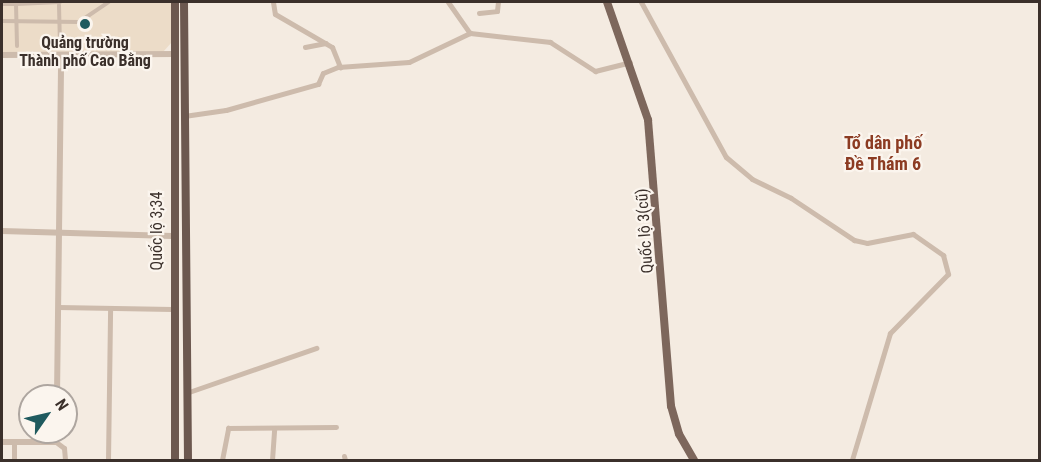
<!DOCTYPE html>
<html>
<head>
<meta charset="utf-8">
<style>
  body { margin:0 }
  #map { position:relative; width:1041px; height:462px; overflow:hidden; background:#f4ebe1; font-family:"Roboto Condensed",sans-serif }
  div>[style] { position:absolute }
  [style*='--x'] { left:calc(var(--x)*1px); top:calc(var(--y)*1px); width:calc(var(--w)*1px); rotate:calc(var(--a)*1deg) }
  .plaza>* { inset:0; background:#ecdcc8 }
  .pedestrian>* { height:4px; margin:-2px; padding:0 2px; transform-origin:2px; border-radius:2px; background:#cdbbac }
  .minor>* { height:5px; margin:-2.5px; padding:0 2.5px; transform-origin:2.5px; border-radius:2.5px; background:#cdbbac }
  .tertiary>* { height:6px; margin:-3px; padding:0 3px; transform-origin:3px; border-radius:3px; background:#cdbbac }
  .primary>* { height:8px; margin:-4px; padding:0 4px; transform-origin:4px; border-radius:4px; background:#7d675c }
  .trunk>* { height:8px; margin:-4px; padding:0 4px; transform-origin:4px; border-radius:4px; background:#6c584f }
  .dots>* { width:16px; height:16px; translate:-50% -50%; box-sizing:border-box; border:3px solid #fbf5ee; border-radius:50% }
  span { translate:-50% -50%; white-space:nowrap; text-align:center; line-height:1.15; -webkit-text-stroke:4.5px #fbf5ee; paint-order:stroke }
  .poi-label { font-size:16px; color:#3b302b; font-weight:700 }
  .street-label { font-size:16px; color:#3b302b }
  .neighbourhood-label { font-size:18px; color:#8c3b22; font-weight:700 }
  .frame { position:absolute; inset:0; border:3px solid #3b302b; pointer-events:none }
  .north { position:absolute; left:18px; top:384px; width:60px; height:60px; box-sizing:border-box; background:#fbf5ee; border:2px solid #aea6a0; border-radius:50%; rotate:56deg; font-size:16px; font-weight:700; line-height:24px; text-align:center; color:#3b302b }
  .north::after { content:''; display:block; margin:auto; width:21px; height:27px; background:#1f5a5e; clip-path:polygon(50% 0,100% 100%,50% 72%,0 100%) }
</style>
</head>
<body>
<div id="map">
  <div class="plaza">
    <div style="clip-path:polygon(2px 2px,171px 2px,172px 42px,163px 52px,2px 52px)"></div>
  </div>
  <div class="pedestrian">
    <div style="--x:2;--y:4;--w:14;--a:0"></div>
    <div style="--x:16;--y:4;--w:42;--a:88.6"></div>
    <div style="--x:16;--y:4;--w:44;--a:-2.6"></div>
    <div style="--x:59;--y:5;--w:41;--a:88.6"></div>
    <div style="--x:2;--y:21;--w:77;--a:0.7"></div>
    <div style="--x:79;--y:22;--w:36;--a:-34"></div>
  </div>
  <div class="minor">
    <div style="--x:273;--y:2;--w:12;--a:81"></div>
    <div style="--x:275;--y:14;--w:66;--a:30.1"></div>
    <div style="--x:332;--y:47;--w:22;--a:68"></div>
    <div style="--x:448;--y:2;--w:38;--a:55"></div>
    <div style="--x:641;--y:2;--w:177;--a:61.3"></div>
    <div style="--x:726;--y:157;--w:34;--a:40"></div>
    <div style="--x:752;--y:179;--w:43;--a:26"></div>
    <div style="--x:791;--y:198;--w:76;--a:33.7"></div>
    <div style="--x:854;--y:240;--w:13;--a:13"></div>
    <div style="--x:867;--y:243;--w:47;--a:-11.1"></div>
    <div style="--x:913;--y:234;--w:37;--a:35"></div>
    <div style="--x:943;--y:255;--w:20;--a:75"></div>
    <div style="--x:948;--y:274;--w:83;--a:134.5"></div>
    <div style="--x:890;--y:333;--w:133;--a:106.7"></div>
    <div style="--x:479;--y:13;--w:18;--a:-6"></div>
    <div style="--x:497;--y:11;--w:9;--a:-84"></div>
    <div style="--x:305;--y:47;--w:21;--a:-11"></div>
    <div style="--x:184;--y:116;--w:42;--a:-8.1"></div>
    <div style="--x:226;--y:110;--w:96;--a:-15.8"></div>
    <div style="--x:318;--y:84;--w:12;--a:-66"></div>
    <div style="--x:323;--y:73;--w:16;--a:-22"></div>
    <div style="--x:338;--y:67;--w:71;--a:-4"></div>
    <div style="--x:409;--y:62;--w:68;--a:-25.4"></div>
    <div style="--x:470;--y:33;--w:81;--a:6.4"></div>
    <div style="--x:550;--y:42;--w:54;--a:32.8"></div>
    <div style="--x:595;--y:71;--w:36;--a:-14"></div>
    <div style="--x:58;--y:307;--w:114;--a:1"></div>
    <div style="--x:186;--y:393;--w:138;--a:-19.1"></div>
    <div style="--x:14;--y:442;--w:18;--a:90"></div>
    <div style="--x:56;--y:442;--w:10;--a:37"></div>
    <div style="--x:64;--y:448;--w:12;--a:85"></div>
    <div style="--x:344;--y:456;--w:4;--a:76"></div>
    <div style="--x:108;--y:460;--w:152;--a:-89.2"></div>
    <div style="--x:222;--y:460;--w:33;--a:-79"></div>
    <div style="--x:228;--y:428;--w:108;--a:-0.5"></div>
    <div style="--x:272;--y:460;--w:32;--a:-86"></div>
  </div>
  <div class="tertiary">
    <div style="--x:2;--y:55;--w:173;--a:-0.3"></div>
    <div style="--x:2;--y:231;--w:170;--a:1.7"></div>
    <div style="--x:57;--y:396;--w:339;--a:-89.3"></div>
    <div style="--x:2;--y:442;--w:54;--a:0"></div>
    <div style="--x:56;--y:442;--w:10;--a:-84"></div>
  </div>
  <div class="primary">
    <div style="--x:607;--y:2;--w:125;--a:70.8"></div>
    <div style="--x:648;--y:120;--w:287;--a:85.4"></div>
    <div style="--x:671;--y:406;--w:29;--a:74"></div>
    <div style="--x:679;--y:434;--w:30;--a:60"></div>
  </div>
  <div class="trunk">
    <div style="--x:175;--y:2;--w:458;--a:90"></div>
    <div style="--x:184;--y:2;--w:458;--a:89.5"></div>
  </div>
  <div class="dots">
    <div style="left:85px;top:24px;background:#1f5a5e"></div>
  </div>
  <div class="poi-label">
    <span style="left:85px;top:52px">Quảng trường<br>Thành phố Cao Bằng</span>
  </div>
  <div class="street-label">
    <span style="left:157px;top:231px;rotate:-90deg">Quốc lộ 3;34</span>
    <span style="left:645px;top:231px;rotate:-94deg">Quốc lộ 3(cũ)</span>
  </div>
  <div class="neighbourhood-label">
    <span style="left:883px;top:154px">Tổ dân phố<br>Đề Thám 6</span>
  </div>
  <div class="frame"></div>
  <div class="north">N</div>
</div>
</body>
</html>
